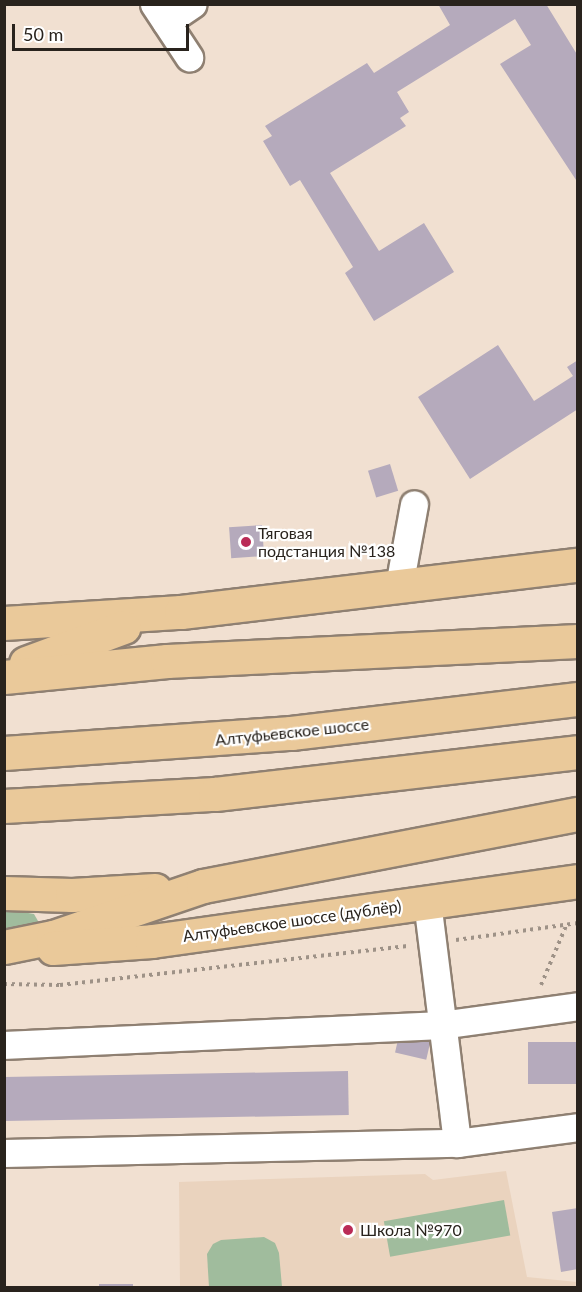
<!DOCTYPE html>
<html>
<head>
<meta charset="utf-8">
<style>
  body { margin:0 }
  #map { position:relative; width:582px; height:1292px; overflow:hidden; background:#f1e0d1; font-family:Lato,sans-serif }
  div>[style] { position:absolute }
  [style*='--x'] { left:calc(var(--x)*1px); top:calc(var(--y)*1px); width:calc(var(--w)*1px); rotate:calc(var(--a)*1deg) }
  .built>* { inset:0; background:#ead3be }
  .green>* { inset:0; background:#a0bc9d; transform-origin:0 0 }
  .building>* { inset:0; background:#b5aabc; transform-origin:0 0 }
  .path>* { height:4px; margin-top:-2px; transform-origin:0; background:repeating-linear-gradient(90deg,#9e9287 0 3px,transparent 0 7.5px) }
  .roads { filter:drop-shadow(2px 0 #8f8072) drop-shadow(-2px 0 #8f8072) drop-shadow(0 2px #8f8072) drop-shadow(0 -2px #8f8072) }
  .minor>* { height:27px; margin:-13.5px; padding:0 13.5px; transform-origin:13.5px; border-radius:13.5px; background:#fff }
  .major>* { height:33px; margin:-16.5px; padding:0 16.5px; transform-origin:16.5px; border-radius:16.5px; background:#eac99a }
  .dots>* { width:16px; height:16px; translate:-50% -50%; box-sizing:border-box; border:3px solid #fff; border-radius:50% }
  span { translate:-50% -50%; white-space:nowrap; text-align:center; line-height:1.15; -webkit-text-stroke:4.5px #fff; paint-order:stroke }
  .poi-label { font-size:16px; color:#29231d }
  .left { translate:0 -50%; text-align:left }
  .street-label { font-size:16px; color:#29231d }
  .frame { position:absolute; inset:0; border:6px solid #29231d; pointer-events:none }
  .scale { position:absolute; left:12px; top:24px; width:177px; height:27px; box-sizing:border-box; border:3px solid #29231d; border-top:0; padding-left:8px; font-size:18px; line-height:21px; white-space:nowrap; color:#29231d; -webkit-text-stroke:4px #fff; paint-order:stroke }
</style>
</head>
<body>
<div id="map">
  <div class="built">
    <div style="clip-path:polygon(506px 1171px,527px 1277px,577px 1282px,577px 1287px,180px 1287px,179px 1182px,425px 1174px,433px 1180px)"></div>
  </div>
  <div class="green">
    <div style="clip-path:polygon(5px 909px,34px 914px,38px 921px,35px 931px,5px 936px)"></div>
    <div style="left:504px;top:1200px;width:36px;height:122px;rotate:80deg"></div>
    <div style="clip-path:polygon(264px 1237px,275px 1243px,279px 1253px,282px 1287px,209px 1287px,207px 1254px,213px 1244px,221px 1240px)"></div>
  </div>
  <div class="building">
    <div style="clip-path:polygon(438px 4px,546px 4px,578px 56px,578px 183px,500px 64px,531px 45px,515px 19px,397px 92px,409px 112px,400px 118px,406px 126px,330px 173px,379px 251px,424px 223px,454px 272px,374px 321px,345px 273px,353px 267px,300px 180px,290px 186px,263px 141px,272px 136px,265px 126px,367px 63px,374px 73px,450px 25px)"></div>
    <div style="clip-path:polygon(498px 345px,534px 401px,573px 376px,567px 367px,578px 360px,578px 409px,470px 479px,418px 397px)"></div>
    <div style="left:390px;top:464px;width:28px;height:23px;rotate:73deg"></div>
    <div style="left:262px;top:525px;width:31px;height:33px;rotate:86deg"></div>
    <div style="left:400px;top:1031px;width:32px;height:22px;rotate:13deg"></div>
    <div style="left:578px;top:1042px;width:42px;height:50px;rotate:90deg"></div>
    <div style="left:348px;top:1071px;width:44px;height:344px;rotate:89deg"></div>
    <div style="clip-path:polygon(578px 1208px,578px 1269px,561px 1272px,552px 1212px)"></div>
    <div style="left:99px;top:1284px;width:34px;height:4px"></div>
  </div>
  <div class="path">
    <div style="--x:456;--y:940;--w:123;--a:-7.9"></div>
    <div style="--x:4;--y:984;--w:56;--a:1"></div>
    <div style="--x:60;--y:985;--w:352;--a:-6.4"></div>
    <div style="--x:541;--y:985;--w:64;--a:-67"></div>
  </div>
  <div class="roads">
    <div class="minor">
      <div style="--x:154;--y:4;--w:64;--a:56.6"></div>
      <div style="--x:166;--y:22;--w:32;--a:-34"></div>
      <div style="--x:399;--y:586;--w:83;--a:-79.6"></div>
      <div style="--x:427;--y:901;--w:244;--a:82.9"></div>
      <div style="--x:4;--y:1045;--w:436;--a:-2.6"></div>
      <div style="--x:440;--y:1025;--w:139;--a:-7.8"></div>
      <div style="--x:4;--y:1153;--w:453;--a:-1.3"></div>
      <div style="--x:457;--y:1143;--w:122;--a:-7.5"></div>
    </div>
    <div class="major">
      <div style="--x:4;--y:623;--w:177;--a:-3.6"></div>
      <div style="--x:181;--y:612;--w:400;--a:-6.8"></div>
      <div style="--x:26;--y:663;--w:104;--a:-20.2"></div>
      <div style="--x:4;--y:677;--w:164;--a:-5.6"></div>
      <div style="--x:167;--y:661;--w:411;--a:-2.8"></div>
      <div style="--x:4;--y:753;--w:288;--a:-4"></div>
      <div style="--x:291;--y:733;--w:289;--a:-6.8"></div>
      <div style="--x:4;--y:806;--w:211;--a:-3.3"></div>
      <div style="--x:215;--y:794;--w:365;--a:-6.6"></div>
      <div style="--x:4;--y:893;--w:68;--a:1.7"></div>
      <div style="--x:72;--y:895;--w:83;--a:-3.4"></div>
      <div style="--x:4;--y:947;--w:50;--a:-11.5"></div>
      <div style="--x:53;--y:937;--w:158;--a:-18.8"></div>
      <div style="--x:203;--y:886;--w:382;--a:-10.9"></div>
      <div style="--x:53;--y:948;--w:99;--a:-4"></div>
      <div style="--x:152;--y:941;--w:430;--a:-8"></div>
    </div>
  </div>
  <div class="dots">
    <div style="left:246px;top:542px;background:#ba2b56"></div>
    <div style="left:348px;top:1230px;background:#ba2b56"></div>
  </div>
  <div class="poi-label">
    <span class="left" style="left:258px;top:542px">Тяговая<br>подстанция №138</span>
    <span class="left" style="left:360px;top:1230px">Школа №970</span>
  </div>
  <div class="street-label">
    <span style="left:292px;top:732px;rotate:-6deg">Алтуфьевское шоссе</span>
    <span style="left:292px;top:921px;rotate:-8deg">Алтуфьевское шоссе (дублёр)</span>
  </div>
  <div class="frame"></div>
  <div class="scale">50 m</div>
</div>
</body>
</html>
